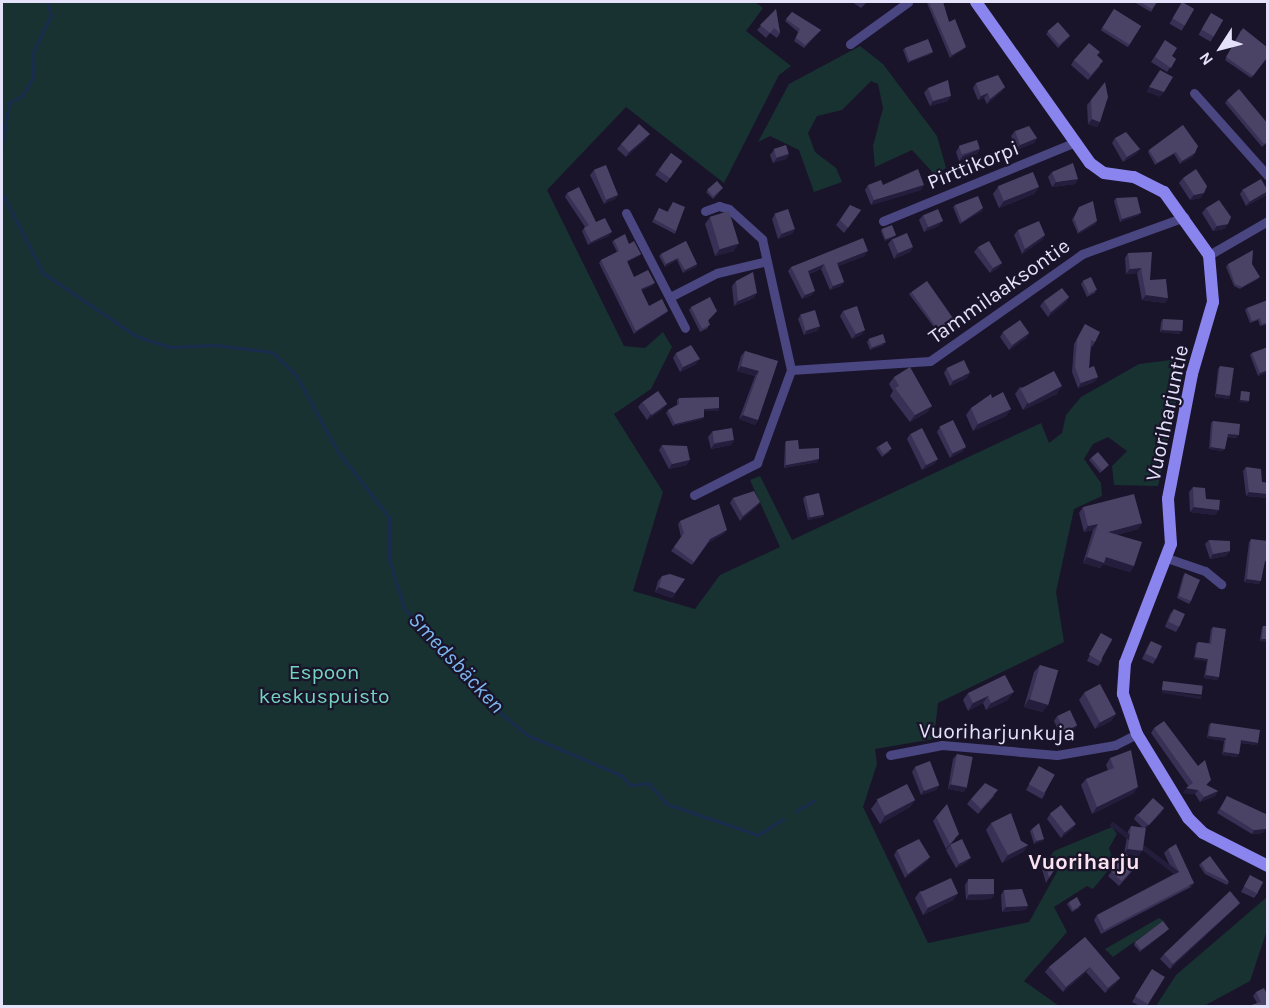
<!DOCTYPE html>
<html>
<head>
<meta charset="utf-8">
<style>
  body { margin:0 }
  #map { position:relative; width:1269px; height:1008px; overflow:hidden; background:#191429; font-family:Karla,sans-serif }
  div>[style] { position:absolute }
  [style*='--x'] { left:calc(var(--x)*1px); top:calc(var(--y)*1px); width:calc(var(--w)*1px); rotate:calc(var(--a)*1deg) }
  .green>* { inset:0; background:#183232 }
  .stream>* { height:3px; margin:-1.5px; padding:0 1.5px; transform-origin:1.5px; border-radius:1.5px; background:#192c4e }
  .street>* { height:9px; margin:-4.5px; padding:0 4.5px; transform-origin:4.5px; border-radius:4.5px; background:#4a4682 }
  .secondary>* { height:12px; margin:-6px; padding:0 6px; transform-origin:6px; border-radius:6px; background:#8a84ef }
  .wall>* { inset:0; background:#393055; transform-origin:0 0 }
  .shaded-wall>* { inset:0; background:#241d3c; transform-origin:0 0 }
  .building>* { inset:0; background:#4b4366; transform-origin:0 0 }
  span { translate:-50% -50%; white-space:nowrap; text-align:center; line-height:1.15; -webkit-text-stroke:4.5px #191429; paint-order:stroke }
  .street-label { font-size:21px; color:#e4e1fb }
  .park-label { font-size:21px; color:#74d3bf }
  .water-label { font-size:22px; color:#7cb5ee; font-style:italic }
  .neighbourhood-label { font-size:22px; color:#fbe2f1; font-weight:700 }
  .frame { position:absolute; inset:0; border:3px solid #e4e1fb; pointer-events:none }
  .north { position:absolute; left:1191px; top:18px; width:60px; height:60px; -webkit-text-stroke:4px #191429; paint-order:stroke; rotate:234deg; font-size:16px; font-weight:700; line-height:24px; text-align:center; color:#e4e1fb }
  .north::after { content:''; display:block; margin:auto; width:21px; height:27px; background:#e4e1fb; clip-path:polygon(50% 0,100% 100%,50% 72%,0 100%) }
</style>
</head>
<body>
<div id="map">
  <div class="green">
    <div style="clip-path:polygon(2px 2px,755px 2px,763px 8px,746px 31px,791px 66px,779px 75px,724px 183px,626px 107px,547px 190px,624px 346px,645px 348px,663px 332px,672px 347px,651px 389px,614px 414px,663px 492px,633px 591px,695px 609px,720px 575px,780px 547px,750px 480px,760px 476px,792px 540px,1041px 423px,1049px 443px,1062px 433px,1066px 415px,1081px 397px,1139px 364px,1171px 360px,1182px 375px,1158px 486px,1114px 485px,1112px 466px,1127px 451px,1108px 437px,1093px 444px,1084px 459px,1101px 483px,1102px 496px,1074px 509px,1056px 592px,1064px 642px,938px 703px,934px 739px,875px 749px,877px 764px,863px 807px,928px 943px,1029px 922px,1058px 870px,1046px 863px,1054px 851px,1112px 827px,1117px 834px,1109px 848px,1114px 863px,1093px 889px,1087px 886px,1054px 907px,1067px 932px,1024px 981px,1059px 1006px,2px 1006px)"></div>
    <div style="clip-path:polygon(860px 46px,883px 64px,937px 136px,946px 168px,935px 175px,912px 150px,875px 167px,873px 146px,883px 108px,878px 84px,871px 81px,842px 110px,817px 116px,808px 133px,815px 152px,836px 168px,842px 182px,814px 192px,799px 150px,770px 136px,758px 142px,789px 84px)"></div>
    <div style="clip-path:polygon(1267px 897px,1267px 930px,1250px 981px,1204px 1006px,1156px 1006px,1176px 975px)"></div>
    <div style="clip-path:polygon(1159px 918px,1164px 921px,1113px 957px,1105px 949px)"></div>
  </div>
  <div class="stream">
    <div style="--x:2;--y:145;--w:43;--a:-80.5"></div>
    <div style="--x:9;--y:103;--w:16;--a:-30"></div>
    <div style="--x:23;--y:95;--w:21;--a:-61"></div>
    <div style="--x:33;--y:77;--w:23;--a:-92"></div>
    <div style="--x:32;--y:54;--w:43;--a:-64"></div>
    <div style="--x:51;--y:15;--w:14;--a:-107"></div>
    <div style="--x:2;--y:193;--w:90;--a:62.9"></div>
    <div style="--x:43;--y:273;--w:112;--a:34.1"></div>
    <div style="--x:136;--y:336;--w:36;--a:18"></div>
    <div style="--x:170;--y:347;--w:46;--a:-2.5"></div>
    <div style="--x:216;--y:345;--w:56;--a:7.1"></div>
    <div style="--x:272;--y:352;--w:33;--a:44"></div>
    <div style="--x:296;--y:375;--w:88;--a:61.4"></div>
    <div style="--x:338;--y:452;--w:83;--a:51.9"></div>
    <div style="--x:389;--y:517;--w:42;--a:90"></div>
    <div style="--x:389;--y:559;--w:51;--a:73"></div>
    <div style="--x:404;--y:608;--w:121;--a:48.7"></div>
    <div style="--x:484;--y:699;--w:56;--a:39.9"></div>
    <div style="--x:527;--y:735;--w:102;--a:23.1"></div>
    <div style="--x:621;--y:775;--w:13;--a:48"></div>
    <div style="--x:630;--y:785;--w:18;--a:-6"></div>
    <div style="--x:648;--y:783;--w:28;--a:48"></div>
    <div style="--x:667;--y:804;--w:96;--a:18.8"></div>
    <div style="--x:758;--y:835;--w:30;--a:-33"></div>
    <div style="--x:796;--y:811;--w:21;--a:-31"></div>
  </div>
  <div class="street">
    <div style="--x:850;--y:44;--w:72;--a:-35.9"></div>
    <div style="--x:1194;--y:93;--w:111;--a:48.3"></div>
    <div style="--x:705;--y:211;--w:15;--a:-20"></div>
    <div style="--x:719;--y:206;--w:10;--a:17"></div>
    <div style="--x:729;--y:209;--w:45;--a:42.3"></div>
    <div style="--x:762;--y:239;--w:134;--a:77.5"></div>
    <div style="--x:626;--y:213;--w:129;--a:62.8"></div>
    <div style="--x:883;--y:221;--w:209;--a:-22.3"></div>
    <div style="--x:1209;--y:255;--w:68;--a:-30"></div>
    <div style="--x:670;--y:297;--w:53;--a:-27.1"></div>
    <div style="--x:717;--y:273;--w:51;--a:-13.5"></div>
    <div style="--x:791;--y:370;--w:139;--a:-3.7"></div>
    <div style="--x:930;--y:361;--w:186;--a:-35.1"></div>
    <div style="--x:1082;--y:254;--w:109;--a:-19.8"></div>
    <div style="--x:694;--y:495;--w:71;--a:-26.9"></div>
    <div style="--x:757;--y:463;--w:99;--a:-69.9"></div>
    <div style="--x:1167;--y:558;--w:40;--a:18.9"></div>
    <div style="--x:1205;--y:571;--w:21;--a:39"></div>
    <div style="--x:890;--y:755;--w:53;--a:-10.9"></div>
    <div style="--x:942;--y:745;--w:115;--a:5"></div>
    <div style="--x:1057;--y:755;--w:59;--a:-9.8"></div>
    <div style="--x:1115;--y:745;--w:25;--a:-27"></div>
  </div>
  <div class="secondary">
    <div style="--x:976;--y:2;--w:197;--a:54.7"></div>
    <div style="--x:1090;--y:163;--w:17;--a:36"></div>
    <div style="--x:1104;--y:173;--w:30;--a:8"></div>
    <div style="--x:1134;--y:177;--w:34;--a:27"></div>
    <div style="--x:1164;--y:192;--w:77;--a:54.5"></div>
    <div style="--x:1209;--y:255;--w:47;--a:85.1"></div>
    <div style="--x:1213;--y:302;--w:75;--a:106.3"></div>
    <div style="--x:1192;--y:374;--w:127;--a:100.9"></div>
    <div style="--x:1168;--y:499;--w:45;--a:86.2"></div>
    <div style="--x:1171;--y:544;--w:128;--a:111.1"></div>
    <div style="--x:1125;--y:663;--w:31;--a:94"></div>
    <div style="--x:1123;--y:694;--w:42;--a:70.7"></div>
    <div style="--x:1137;--y:734;--w:98;--a:58.7"></div>
    <div style="--x:1188;--y:818;--w:21;--a:45"></div>
    <div style="--x:1203;--y:833;--w:73;--a:26.9"></div>
  </div>
  <div class="wall">
    <div style="clip-path:polygon(852px 2px,867px 2px,861px 8px)"></div>
    <div style="clip-path:polygon(928px 2px,943px 2px,949px 22px,964px 49px,950px 58px,927px 3px)"></div>
    <div style="clip-path:polygon(1134px 2px,1157px 2px,1151px 12px)"></div>
    <div style="left:1182px;top:2px;width:14px;height:25px;rotate:30deg"></div>
    <div style="clip-path:polygon(776px 9px,780px 33px,777px 38px,770px 33px,766px 38px,757px 30px)"></div>
    <div style="left:1114px;top:9px;width:32px;height:25px;rotate:32deg"></div>
    <div style="clip-path:polygon(792px 12px,821px 30px,804px 48px,794px 41px,798px 32px,785px 21px)"></div>
    <div style="left:1211px;top:13px;width:14px;height:25px;rotate:30deg"></div>
    <div style="clip-path:polygon(1241px 30px,1268px 57px,1251px 78px,1225px 60px)"></div>
    <div style="clip-path:polygon(1048px 32px,1070px 36px,1058px 48px,1046px 34px)"></div>
    <div style="clip-path:polygon(1165px 40px,1172px 56px,1176px 59px,1167px 72px,1151px 62px)"></div>
    <div style="clip-path:polygon(905px 48px,931px 54px,908px 63px,903px 50px)"></div>
    <div style="clip-path:polygon(1097px 56px,1100px 66px,1088px 80px,1071px 65px,1074px 60px)"></div>
    <div style="clip-path:polygon(976px 83px,1005px 87px,1001px 92px,987px 104px,984px 98px,978px 100px,973px 88px)"></div>
    <div style="clip-path:polygon(928px 88px,948px 101px,930px 106px,924px 93px)"></div>
    <div style="clip-path:polygon(1091px 100px,1100px 122px,1097px 127px,1088px 124px,1087px 105px)"></div>
    <div style="clip-path:polygon(1227px 100px,1268px 124px,1268px 142px,1262px 147px,1225px 103px)"></div>
    <div style="clip-path:polygon(1183px 125px,1194px 156px,1180px 164px,1174px 154px,1155px 165px,1148px 152px,1149px 150px)"></div>
    <div style="clip-path:polygon(1015px 131px,1037px 138px,1034px 143px,1016px 150px,1011px 136px)"></div>
    <div style="clip-path:polygon(1115px 138px,1140px 149px,1136px 154px,1123px 162px,1112px 143px)"></div>
    <div style="clip-path:polygon(646px 139px,626px 157px,617px 149px,621px 144px)"></div>
    <div style="clip-path:polygon(959px 147px,980px 149px,977px 154px,959px 161px,956px 152px)"></div>
    <div style="clip-path:polygon(774px 150px,789px 154px,786px 159px,773px 163px,770px 155px)"></div>
    <div style="left:671px;top:153px;width:14px;height:27px;rotate:36deg"></div>
    <div style="clip-path:polygon(594px 170px,618px 195px,615px 199px,604px 204px,590px 175px)"></div>
    <div style="clip-path:polygon(1052px 172px,1078px 179px,1075px 184px,1052px 187px,1048px 177px)"></div>
    <div style="clip-path:polygon(1183px 178px,1201px 198px,1190px 200px,1179px 183px)"></div>
    <div style="clip-path:polygon(868px 185px,883px 185px,921px 190px,871px 205px,865px 190px)"></div>
    <div style="clip-path:polygon(998px 187px,1039px 187px,1034px 194px,999px 208px,993px 194px)"></div>
    <div style="clip-path:polygon(723px 188px,713px 199px,706px 192px,708px 190px)"></div>
    <div style="clip-path:polygon(1243px 189px,1268px 189px,1268px 192px,1265px 196px,1246px 206px,1240px 194px)"></div>
    <div style="clip-path:polygon(567px 193px,609px 236px,588px 245px,582px 231px,585px 227px,565px 197px)"></div>
    <div style="clip-path:polygon(1116px 198px,1139px 215px,1120px 222px,1114px 201px)"></div>
    <div style="clip-path:polygon(673px 202px,676px 231px,675px 234px,652px 222px,659px 208px,667px 212px)"></div>
    <div style="clip-path:polygon(850px 205px,861px 210px,844px 233px,836px 225px)"></div>
    <div style="clip-path:polygon(955px 205px,982px 211px,960px 224px,953px 207px)"></div>
    <div style="clip-path:polygon(1079px 207px,1096px 224px,1078px 234px,1072px 220px)"></div>
    <div style="clip-path:polygon(1206px 208px,1228px 224px,1224px 229px,1213px 231px,1202px 213px)"></div>
    <div style="clip-path:polygon(775px 214px,795px 229px,792px 234px,778px 239px,772px 219px)"></div>
    <div style="clip-path:polygon(923px 215px,939px 226px,924px 232px,919px 220px)"></div>
    <div style="clip-path:polygon(710px 217px,734px 251px,715px 256px,705px 224px)"></div>
    <div style="clip-path:polygon(882px 229px,894px 237px,885px 241px,881px 231px)"></div>
    <div style="clip-path:polygon(1018px 230px,1045px 235px,1042px 240px,1022px 254px,1014px 235px)"></div>
    <div style="clip-path:polygon(892px 239px,913px 247px,910px 252px,894px 259px,888px 244px)"></div>
    <div style="clip-path:polygon(614px 240px,629px 244px,641px 254px,639px 256px,627px 262px,634px 277px,653px 285px,641px 291px,649px 306px,668px 311px,666px 313px,634px 334px,599px 263px,601px 260px,617px 252px,612px 242px)"></div>
    <div style="clip-path:polygon(686px 241px,697px 264px,696px 267px,683px 273px,677px 260px,665px 267px,659px 256px,661px 254px)"></div>
    <div style="clip-path:polygon(978px 247px,1002px 263px,998px 268px,990px 273px,974px 252px)"></div>
    <div style="clip-path:polygon(1128px 253px,1150px 280px,1168px 298px,1165px 303px,1142px 300px,1137px 273px,1126px 274px,1125px 258px)"></div>
    <div style="clip-path:polygon(865px 256px,838px 266px,844px 282px,841px 286px,830px 290px,821px 269px,809px 274px,812px 295px,802px 299px,788px 271px,791px 267px)"></div>
    <div style="clip-path:polygon(1228px 264px,1252px 264px,1258px 279px,1240px 289px,1234px 286px,1226px 267px)"></div>
    <div style="clip-path:polygon(736px 281px,754px 298px,734px 306px,732px 286px)"></div>
    <div style="clip-path:polygon(1083px 281px,1096px 292px,1087px 297px,1081px 284px)"></div>
    <div style="clip-path:polygon(911px 292px,956px 322px,954px 324px,939px 334px,909px 294px)"></div>
    <div style="clip-path:polygon(1069px 297px,1066px 302px,1048px 317px,1040px 306px,1044px 301px)"></div>
    <div style="clip-path:polygon(1268px 300px,1268px 324px,1260px 326px,1258px 320px,1250px 323px,1245px 310px,1247px 308px)"></div>
    <div style="clip-path:polygon(691px 307px,717px 311px,708px 321px,708px 328px,700px 332px,689px 310px)"></div>
    <div style="clip-path:polygon(843px 311px,865px 330px,861px 335px,852px 339px,840px 316px)"></div>
    <div style="clip-path:polygon(801px 314px,820px 326px,817px 331px,804px 335px,798px 319px)"></div>
    <div style="clip-path:polygon(1163px 319px,1180px 334px,1160px 332px,1161px 322px)"></div>
    <div style="clip-path:polygon(1085px 324px,1095px 342px,1092px 347px,1091px 346px,1089px 368px,1098px 377px,1094px 382px,1078px 388px,1072px 372px,1074px 344px)"></div>
    <div style="clip-path:polygon(1003px 332px,1029px 333px,1026px 338px,1009px 350px,1000px 337px)"></div>
    <div style="clip-path:polygon(869px 339px,884px 345px,870px 350px,867px 342px)"></div>
    <div style="clip-path:polygon(1268px 347px,1268px 372px,1258px 376px,1250px 355px,1252px 353px)"></div>
    <div style="clip-path:polygon(745px 351px,778px 361px,758px 420px,755px 425px,739px 419px,755px 376px,737px 371px,741px 356px)"></div>
    <div style="clip-path:polygon(676px 353px,696px 364px,680px 372px,673px 358px)"></div>
    <div style="clip-path:polygon(1220px 366px,1229px 399px,1215px 397px,1218px 369px)"></div>
    <div style="clip-path:polygon(947px 368px,967px 378px,950px 386px,944px 373px)"></div>
    <div style="clip-path:polygon(894px 377px,932px 406px,926px 413px,910px 422px,890px 396px,893px 391px,889px 384px)"></div>
    <div style="clip-path:polygon(1020px 387px,1057px 394px,1023px 410px,1015px 394px)"></div>
    <div style="clip-path:polygon(679px 398px,719px 408px,718px 411px,704px 411px,704px 417px,702px 419px,673px 426px,666px 413px,668px 410px,677px 405px,677px 400px)"></div>
    <div style="clip-path:polygon(992px 398px,1011px 409px,1006px 416px,973px 431px,966px 415px,971px 408px)"></div>
    <div style="clip-path:polygon(642px 402px,663px 409px,647px 420px,638px 407px)"></div>
    <div style="clip-path:polygon(1213px 421px,1237px 438px,1227px 437px,1223px 451px,1209px 449px,1211px 423px)"></div>
    <div style="clip-path:polygon(940px 427px,963px 451px,950px 458px,937px 432px)"></div>
    <div style="clip-path:polygon(712px 432px,734px 440px,731px 445px,711px 449px,708px 437px)"></div>
    <div style="clip-path:polygon(910px 434px,938px 459px,934px 464px,922px 470px,907px 439px)"></div>
    <div style="clip-path:polygon(786px 441px,799px 449px,818px 462px,784px 468px,785px 443px)"></div>
    <div style="clip-path:polygon(662px 445px,687px 465px,669px 469px,659px 450px)"></div>
    <div style="clip-path:polygon(878px 446px,890px 451px,882px 457px,876px 448px)"></div>
    <div style="clip-path:polygon(1091px 458px,1107px 467px,1100px 473px,1089px 460px)"></div>
    <div style="clip-path:polygon(1246px 467px,1262px 482px,1268px 483px,1268px 498px,1246px 496px,1243px 471px)"></div>
    <div style="clip-path:polygon(1193px 487px,1219px 510px,1215px 515px,1190px 512px,1189px 492px)"></div>
    <div style="clip-path:polygon(805px 496px,824px 514px,823px 517px,808px 520px,803px 499px)"></div>
    <div style="clip-path:polygon(733px 498px,760px 502px,757px 506px,740px 521px,730px 503px)"></div>
    <div style="clip-path:polygon(1083px 507px,1142px 523px,1138px 529px,1116px 535px,1134px 566px,1130px 572px,1103px 564px,1100px 568px,1083px 563px,1093px 530px,1084px 532px,1079px 513px)"></div>
    <div style="clip-path:polygon(680px 521px,725px 533px,708px 543px,692px 565px,671px 551px,681px 537px,678px 524px)"></div>
    <div style="clip-path:polygon(1251px 539px,1267px 548px,1264px 565px,1259px 584px,1244px 582px,1249px 542px)"></div>
    <div style="clip-path:polygon(1209px 540px,1230px 551px,1226px 556px,1210px 559px,1205px 544px)"></div>
    <div style="clip-path:polygon(1185px 573px,1191px 601px,1189px 604px,1177px 598px,1183px 576px)"></div>
    <div style="clip-path:polygon(662px 576px,685px 579px,672px 598px,655px 592px,658px 581px)"></div>
    <div style="clip-path:polygon(1174px 609px,1179px 627px,1176px 632px,1165px 627px,1170px 614px)"></div>
    <div style="clip-path:polygon(1263px 626px,1268px 642px,1260px 641px,1262px 628px)"></div>
    <div style="clip-path:polygon(1213px 627px,1219px 677px,1217px 680px,1204px 678px,1207px 661px,1194px 659px,1196px 644px,1198px 642px,1209px 643px,1211px 629px)"></div>
    <div style="clip-path:polygon(1101px 633px,1102px 661px,1098px 666px,1087px 661px,1098px 638px)"></div>
    <div style="clip-path:polygon(1151px 641px,1156px 659px,1153px 664px,1142px 659px,1148px 646px)"></div>
    <div style="clip-path:polygon(1040px 665px,1048px 705px,1042px 712px,1024px 707px,1034px 672px)"></div>
    <div style="clip-path:polygon(968px 693px,1008px 700px,986px 710px,983px 703px,968px 711px,963px 700px)"></div>
    <div style="clip-path:polygon(1084px 693px,1116px 714px,1111px 721px,1095px 729px,1079px 700px)"></div>
    <div style="clip-path:polygon(1057px 716px,1074px 730px,1061px 736px,1054px 721px)"></div>
    <div style="clip-path:polygon(1211px 723px,1257px 745px,1241px 743px,1239px 754px,1237px 757px,1222px 755px,1224px 741px,1207px 738px,1209px 725px)"></div>
    <div style="clip-path:polygon(1154px 728px,1207px 785px,1218px 791px,1215px 796px,1200px 802px,1195px 794px,1183px 793px,1189px 787px,1151px 733px)"></div>
    <div style="clip-path:polygon(957px 754px,964px 792px,948px 789px,953px 759px)"></div>
    <div style="clip-path:polygon(1110px 758px,1134px 793px,1092px 814px,1081px 785px,1086px 779px,1108px 770px,1106px 765px)"></div>
    <div style="clip-path:polygon(1039px 766px,1045px 794px,1042px 799px,1026px 790px)"></div>
    <div style="clip-path:polygon(915px 767px,939px 785px,936px 790px,921px 795px,912px 772px)"></div>
    <div style="clip-path:polygon(995px 795px,978px 814px,967px 804px,971px 799px)"></div>
    <div style="clip-path:polygon(1227px 796px,1263px 833px,1252px 834px,1217px 813px)"></div>
    <div style="clip-path:polygon(915px 800px,910px 807px,880px 824px,871px 809px,877px 801px)"></div>
    <div style="clip-path:polygon(1161px 813px,1145px 828px,1139px 856px,1127px 854px,1134px 869px,1119px 886px,1108px 876px,1126px 854px,1124px 854px,1128px 831px,1131px 826px,1143px 828px,1134px 819px,1137px 814px)"></div>
    <div style="clip-path:polygon(1050px 814px,1076px 824px,1072px 829px,1061px 838px,1047px 819px)"></div>
    <div style="clip-path:polygon(936px 817px,955px 839px,946px 849px,933px 821px)"></div>
    <div style="clip-path:polygon(991px 823px,1028px 845px,1023px 852px,1002px 863px,986px 830px)"></div>
    <div style="clip-path:polygon(1032px 829px,1044px 839px,1042px 841px,1034px 844px,1030px 831px)"></div>
    <div style="clip-path:polygon(950px 845px,967px 862px,956px 868px,946px 850px)"></div>
    <div style="clip-path:polygon(1168px 849px,1194px 883px,1191px 887px,1101px 934px,1094px 920px,1097px 915px,1174px 874px,1164px 853px)"></div>
    <div style="clip-path:polygon(897px 850px,930px 857px,926px 862px,905px 878px,894px 855px)"></div>
    <div style="clip-path:polygon(1043px 858px,1049px 878px,1046px 883px,1040px 862px)"></div>
    <div style="clip-path:polygon(1201px 863px,1229px 882px,1227px 885px,1205px 874px,1199px 865px)"></div>
    <div style="clip-path:polygon(1250px 875px,1258px 893px,1254px 898px,1241px 892px)"></div>
    <div style="clip-path:polygon(968px 880px,994px 894px,991px 899px,966px 900px,965px 885px)"></div>
    <div style="clip-path:polygon(1004px 890px,1028px 906px,1025px 910px,1002px 912px,1001px 895px)"></div>
    <div style="clip-path:polygon(920px 891px,958px 893px,953px 900px,923px 915px,915px 898px)"></div>
    <div style="clip-path:polygon(1069px 902px,1080px 907px,1072px 912px,1067px 904px)"></div>
    <div style="clip-path:polygon(1240px 903px,1236px 907px,1170px 969px,1160px 959px,1164px 954px)"></div>
    <div style="clip-path:polygon(1167px 931px,1140px 952px,1134px 945px,1135px 942px)"></div>
    <div style="clip-path:polygon(1085px 937px,1120px 978px,1117px 982px,1105px 993px,1086px 972px,1063px 992px,1045px 972px,1049px 967px)"></div>
    <div style="clip-path:polygon(1149px 974px,1165px 977px,1147px 1006px,1140px 1006px,1132px 1002px)"></div>
    <div style="clip-path:polygon(1256px 992px,1268px 1006px,1257px 1003px,1253px 996px)"></div>
  </div>
  <div class="shaded-wall">
    <div style="clip-path:polygon(966px 47px,964px 49px,950px 58px,952px 55px)"></div>
    <div style="clip-path:polygon(933px 52px,931px 54px,908px 63px,910px 61px)"></div>
    <div style="clip-path:polygon(1005px 87px,1001px 92px,987px 104px,990px 99px)"></div>
    <div style="clip-path:polygon(1149px 87px,1164px 92px,1160px 97px,1146px 92px)"></div>
    <div style="clip-path:polygon(988px 93px,984px 98px,978px 100px,981px 96px)"></div>
    <div style="clip-path:polygon(951px 96px,948px 101px,930px 106px,933px 101px)"></div>
    <div style="clip-path:polygon(1092px 119px,1100px 122px,1097px 127px,1088px 124px)"></div>
    <div style="clip-path:polygon(650px 134px,646px 139px,626px 157px,629px 152px)"></div>
    <div style="clip-path:polygon(1037px 138px,1034px 143px,1016px 150px,1020px 145px)"></div>
    <div style="clip-path:polygon(980px 149px,977px 154px,959px 161px,963px 156px)"></div>
    <div style="clip-path:polygon(1140px 149px,1136px 154px,1123px 162px,1127px 157px)"></div>
    <div style="clip-path:polygon(1176px 152px,1174px 154px,1155px 165px,1157px 163px)"></div>
    <div style="clip-path:polygon(1195px 153px,1194px 156px,1180px 164px,1182px 161px)"></div>
    <div style="clip-path:polygon(789px 154px,786px 159px,773px 163px,777px 158px)"></div>
    <div style="clip-path:polygon(1078px 179px,1075px 184px,1052px 187px,1056px 182px)"></div>
    <div style="clip-path:polygon(924px 185px,921px 190px,871px 205px,874px 200px)"></div>
    <div style="clip-path:polygon(1039px 187px,1034px 194px,999px 208px,1004px 201px)"></div>
    <div style="clip-path:polygon(1268px 191px,1265px 196px,1246px 206px,1250px 201px)"></div>
    <div style="clip-path:polygon(1204px 193px,1201px 198px,1190px 200px,1194px 195px)"></div>
    <div style="clip-path:polygon(618px 195px,615px 199px,604px 204px,607px 200px)"></div>
    <div style="clip-path:polygon(983px 208px,982px 211px,960px 224px,962px 222px)"></div>
    <div style="clip-path:polygon(1141px 213px,1139px 215px,1120px 222px,1122px 219px)"></div>
    <div style="clip-path:polygon(943px 221px,939px 226px,924px 232px,928px 227px)"></div>
    <div style="clip-path:polygon(1097px 221px,1096px 224px,1078px 234px,1079px 232px)"></div>
    <div style="clip-path:polygon(1228px 224px,1224px 229px,1213px 231px,1217px 226px)"></div>
    <div style="clip-path:polygon(795px 229px,792px 234px,778px 239px,782px 234px)"></div>
    <div style="clip-path:polygon(612px 232px,609px 236px,588px 245px,591px 242px)"></div>
    <div style="clip-path:polygon(896px 235px,894px 237px,885px 241px,886px 238px)"></div>
    <div style="clip-path:polygon(1045px 235px,1042px 240px,1022px 254px,1025px 249px)"></div>
    <div style="clip-path:polygon(739px 243px,734px 251px,715px 256px,720px 249px)"></div>
    <div style="clip-path:polygon(913px 247px,910px 252px,894px 259px,897px 254px)"></div>
    <div style="clip-path:polygon(868px 251px,865px 256px,833px 268px,837px 263px)"></div>
    <div style="clip-path:polygon(641px 254px,639px 256px,625px 263px,627px 261px)"></div>
    <div style="clip-path:polygon(678px 258px,677px 260px,665px 267px,666px 264px)"></div>
    <div style="clip-path:polygon(1002px 263px,998px 268px,990px 273px,993px 268px)"></div>
    <div style="clip-path:polygon(697px 264px,696px 267px,683px 273px,685px 270px)"></div>
    <div style="clip-path:polygon(824px 264px,821px 269px,805px 275px,808px 271px)"></div>
    <div style="clip-path:polygon(1141px 268px,1137px 273px,1126px 274px,1130px 269px)"></div>
    <div style="clip-path:polygon(1260px 277px,1258px 279px,1240px 289px,1242px 287px)"></div>
    <div style="clip-path:polygon(844px 282px,841px 286px,830px 290px,833px 286px)"></div>
    <div style="clip-path:polygon(655px 283px,653px 285px,639px 292px,641px 289px)"></div>
    <div style="clip-path:polygon(815px 291px,812px 295px,802px 299px,805px 295px)"></div>
    <div style="clip-path:polygon(757px 293px,754px 298px,734px 306px,738px 301px)"></div>
    <div style="clip-path:polygon(1146px 295px,1168px 298px,1165px 303px,1142px 300px)"></div>
    <div style="clip-path:polygon(1069px 297px,1066px 302px,1048px 317px,1051px 312px)"></div>
    <div style="clip-path:polygon(668px 311px,666px 313px,634px 334px,636px 331px)"></div>
    <div style="clip-path:polygon(820px 326px,817px 331px,804px 335px,807px 330px)"></div>
    <div style="clip-path:polygon(865px 330px,861px 335px,852px 339px,856px 334px)"></div>
    <div style="clip-path:polygon(1162px 330px,1182px 331px,1180px 334px,1160px 332px)"></div>
    <div style="clip-path:polygon(1029px 333px,1026px 338px,1009px 350px,1013px 345px)"></div>
    <div style="clip-path:polygon(886px 343px,884px 345px,870px 350px,872px 348px)"></div>
    <div style="clip-path:polygon(700px 359px,696px 364px,680px 372px,683px 367px)"></div>
    <div style="clip-path:polygon(741px 366px,759px 371px,755px 376px,737px 371px)"></div>
    <div style="clip-path:polygon(1268px 370px,1268px 372px,1258px 376px,1260px 373px)"></div>
    <div style="clip-path:polygon(970px 373px,967px 378px,950px 386px,953px 381px)"></div>
    <div style="clip-path:polygon(1098px 377px,1094px 382px,1078px 388px,1081px 383px)"></div>
    <div style="clip-path:polygon(1062px 386px,1057px 394px,1023px 410px,1028px 402px)"></div>
    <div style="left:1216px;top:394px;width:14px;height:3px;rotate:8deg"></div>
    <div style="clip-path:polygon(1240px 400px,1249px 401px,1247px 403px,1238px 402px)"></div>
    <div style="clip-path:polygon(667px 404px,663px 409px,647px 420px,650px 415px)"></div>
    <div style="clip-path:polygon(932px 406px,926px 413px,910px 422px,915px 415px)"></div>
    <div style="clip-path:polygon(719px 408px,718px 411px,702px 411px,704px 409px)"></div>
    <div style="clip-path:polygon(1011px 409px,1006px 416px,973px 431px,978px 424px)"></div>
    <div style="clip-path:polygon(743px 415px,758px 420px,755px 425px,739px 419px)"></div>
    <div style="clip-path:polygon(704px 417px,702px 419px,673px 426px,675px 424px)"></div>
    <div style="clip-path:polygon(1228px 434px,1239px 435px,1237px 438px,1226px 436px)"></div>
    <div style="clip-path:polygon(734px 440px,731px 445px,711px 449px,714px 444px)"></div>
    <div style="clip-path:polygon(966px 447px,963px 451px,950px 458px,953px 453px)"></div>
    <div style="clip-path:polygon(1211px 447px,1225px 449px,1223px 451px,1209px 449px)"></div>
    <div style="clip-path:polygon(819px 459px,818px 462px,784px 468px,786px 465px)"></div>
    <div style="clip-path:polygon(938px 459px,934px 464px,922px 470px,926px 465px)"></div>
    <div style="clip-path:polygon(690px 460px,687px 465px,669px 469px,672px 464px)"></div>
    <div style="clip-path:polygon(1249px 492px,1268px 494px,1268px 498px,1246px 496px)"></div>
    <div style="clip-path:polygon(760px 502px,757px 506px,740px 521px,743px 516px)"></div>
    <div style="clip-path:polygon(1194px 507px,1219px 510px,1215px 515px,1190px 512px)"></div>
    <div style="clip-path:polygon(824px 514px,823px 517px,808px 520px,809px 517px)"></div>
    <div style="clip-path:polygon(1142px 523px,1138px 529px,1104px 538px,1108px 532px)"></div>
    <div style="clip-path:polygon(1098px 524px,1093px 530px,1084px 532px,1088px 526px)"></div>
    <div style="clip-path:polygon(727px 530px,725px 533px,708px 543px,710px 539px)"></div>
    <div style="clip-path:polygon(1230px 551px,1226px 556px,1210px 559px,1213px 554px)"></div>
    <div style="clip-path:polygon(1087px 557px,1106px 557px,1134px 566px,1130px 572px,1103px 564px,1100px 568px,1083px 563px)"></div>
    <div style="clip-path:polygon(1247px 579px,1261px 581px,1259px 584px,1244px 582px)"></div>
    <div style="clip-path:polygon(659px 587px,675px 593px,672px 598px,655px 592px)"></div>
    <div style="clip-path:polygon(1262px 639px,1268px 639px,1268px 642px,1260px 641px)"></div>
    <div style="left:1195px;top:657px;width:13px;height:2px;rotate:9deg"></div>
    <div style="clip-path:polygon(1206px 675px,1219px 677px,1217px 680px,1204px 678px)"></div>
    <div style="left:1162px;top:690px;width:40px;height:3px;rotate:9deg"></div>
    <div style="clip-path:polygon(1014px 692px,1008px 700px,986px 710px,991px 703px)"></div>
    <div style="clip-path:polygon(988px 696px,983px 703px,968px 711px,973px 703px)"></div>
    <div style="clip-path:polygon(1029px 699px,1048px 705px,1042px 712px,1024px 707px)"></div>
    <div style="clip-path:polygon(1116px 714px,1111px 721px,1095px 729px,1100px 722px)"></div>
    <div style="clip-path:polygon(1077px 725px,1074px 730px,1061px 736px,1065px 731px)"></div>
    <div style="clip-path:polygon(1209px 736px,1226px 738px,1224px 741px,1207px 738px)"></div>
    <div style="clip-path:polygon(1241px 740px,1258px 743px,1257px 745px,1239px 743px)"></div>
    <div style="clip-path:polygon(1224px 752px,1239px 754px,1237px 757px,1222px 755px)"></div>
    <div style="clip-path:polygon(951px 784px,968px 787px,964px 792px,948px 789px)"></div>
    <div style="clip-path:polygon(939px 785px,936px 790px,921px 795px,924px 790px)"></div>
    <div style="clip-path:polygon(1138px 787px,1134px 793px,1092px 814px,1097px 807px)"></div>
    <div style="clip-path:polygon(1186px 788px,1198px 790px,1195px 794px,1183px 793px)"></div>
    <div style="clip-path:polygon(1218px 791px,1215px 796px,1200px 802px,1204px 797px)"></div>
    <div style="clip-path:polygon(915px 800px,910px 807px,880px 824px,885px 816px)"></div>
    <div style="clip-path:polygon(1164px 808px,1161px 813px,1144px 830px,1148px 825px)"></div>
    <div style="clip-path:polygon(1076px 824px,1072px 829px,1061px 838px,1064px 833px)"></div>
    <div style="clip-path:polygon(1266px 829px,1263px 833px,1252px 834px,1254px 830px)"></div>
    <div style="clip-path:polygon(1044px 839px,1042px 841px,1034px 844px,1036px 841px)"></div>
    <div style="clip-path:polygon(1028px 845px,1023px 852px,1002px 863px,1008px 855px)"></div>
    <div style="clip-path:polygon(1127px 849px,1142px 851px,1139px 856px,1124px 854px)"></div>
    <div style="clip-path:polygon(930px 857px,926px 862px,905px 878px,908px 874px)"></div>
    <div style="clip-path:polygon(971px 858px,967px 862px,956px 868px,959px 864px)"></div>
    <div style="left:1194px;top:883px;width:5px;height:102px;rotate:127deg"></div>
    <div style="clip-path:polygon(958px 893px,953px 900px,923px 915px,928px 908px)"></div>
    <div style="clip-path:polygon(994px 894px,991px 899px,966px 900px,969px 895px)"></div>
    <div style="clip-path:polygon(1240px 903px,1236px 907px,1170px 969px,1173px 964px)"></div>
    <div style="clip-path:polygon(1028px 906px,1025px 910px,1002px 912px,1006px 907px)"></div>
    <div style="clip-path:polygon(1169px 929px,1167px 931px,1140px 952px,1141px 950px)"></div>
    <div style="clip-path:polygon(1090px 967px,1086px 972px,1063px 992px,1066px 987px)"></div>
    <div style="clip-path:polygon(1120px 978px,1117px 982px,1105px 993px,1108px 988px)"></div>
  </div>
  <div class="building">
    <div style="clip-path:polygon(929px 2px,943px 2px,949px 22px,955px 19px,966px 47px,952px 55px)"></div>
    <div style="clip-path:polygon(1140px 2px,1157px 2px,1152px 9px)"></div>
    <div style="left:1182px;top:2px;width:14px;height:19px;rotate:30deg"></div>
    <div style="clip-path:polygon(776px 9px,780px 33px,774px 28px,770px 33px,760px 25px)"></div>
    <div style="left:1114px;top:9px;width:32px;height:22px;rotate:32deg"></div>
    <div style="clip-path:polygon(792px 12px,821px 30px,805px 45px,796px 38px,800px 29px,786px 19px)"></div>
    <div style="left:1211px;top:13px;width:14px;height:19px;rotate:30deg"></div>
    <div style="left:1058px;top:22px;width:18px;height:14px;rotate:49deg"></div>
    <div style="clip-path:polygon(1243px 28px,1268px 48px,1268px 56px,1253px 76px,1226px 57px)"></div>
    <div style="left:928px;top:39px;width:14px;height:25px;rotate:69deg"></div>
    <div style="clip-path:polygon(1165px 40px,1177px 48px,1172px 56px,1176px 59px,1171px 68px,1155px 57px)"></div>
    <div style="clip-path:polygon(1089px 43px,1100px 52px,1097px 55px,1103px 61px,1091px 75px,1074px 60px)"></div>
    <div style="clip-path:polygon(1160px 70px,1173px 77px,1164px 92px,1149px 87px)"></div>
    <div style="clip-path:polygon(998px 75px,1005px 87px,990px 99px,988px 93px,981px 96px,976px 83px)"></div>
    <div style="clip-path:polygon(948px 80px,951px 96px,933px 101px,928px 88px)"></div>
    <div style="clip-path:polygon(1105px 82px,1108px 97px,1100px 122px,1092px 119px,1091px 100px)"></div>
    <div style="clip-path:polygon(1239px 89px,1268px 124px,1268px 141px,1264px 144px,1227px 100px)"></div>
    <div style="clip-path:polygon(639px 124px,650px 134px,629px 152px,621px 144px)"></div>
    <div style="clip-path:polygon(1183px 125px,1198px 146px,1195px 153px,1182px 161px,1176px 152px,1157px 163px,1149px 150px)"></div>
    <div style="clip-path:polygon(1029px 126px,1037px 138px,1020px 145px,1015px 131px)"></div>
    <div style="clip-path:polygon(1126px 132px,1140px 149px,1127px 157px,1115px 138px)"></div>
    <div style="left:977px;top:140px;width:9px;height:19px;rotate:72deg"></div>
    <div style="left:786px;top:145px;width:9px;height:13px;rotate:72deg"></div>
    <div style="left:671px;top:153px;width:14px;height:21px;rotate:36deg"></div>
    <div style="clip-path:polygon(1073px 163px,1078px 179px,1056px 182px,1052px 172px)"></div>
    <div style="left:606px;top:165px;width:32px;height:13px;rotate:68deg"></div>
    <div style="clip-path:polygon(918px 169px,924px 185px,874px 200px,868px 185px,881px 180px,883px 185px)"></div>
    <div style="clip-path:polygon(1196px 169px,1207px 186px,1204px 193px,1194px 195px,1183px 178px)"></div>
    <div style="left:1033px;top:172px;width:16px;height:38px;rotate:68deg"></div>
    <div style="left:1261px;top:179px;width:14px;height:21px;rotate:60deg"></div>
    <div style="left:717px;top:181px;width:9px;height:13px;rotate:49deg"></div>
    <div style="clip-path:polygon(579px 187px,596px 222px,605px 218px,612px 232px,591px 242px,584px 228px,589px 225px,567px 193px)"></div>
    <div style="clip-path:polygon(978px 196px,983px 208px,962px 222px,955px 205px)"></div>
    <div style="clip-path:polygon(1137px 197px,1141px 213px,1122px 219px,1116px 198px)"></div>
    <div style="clip-path:polygon(1219px 200px,1231px 217px,1228px 224px,1217px 226px,1206px 208px)"></div>
    <div style="clip-path:polygon(1093px 201px,1097px 221px,1079px 232px,1074px 218px,1079px 207px)"></div>
    <div style="clip-path:polygon(673px 202px,685px 207px,676px 231px,654px 219px,659px 208px,668px 212px)"></div>
    <div style="clip-path:polygon(850px 205px,861px 210px,848px 228px,840px 220px)"></div>
    <div style="left:788px;top:209px;width:21px;height:14px;rotate:71deg"></div>
    <div style="left:938px;top:209px;width:13px;height:16px;rotate:67deg"></div>
    <div style="left:729px;top:211px;width:34px;height:20px;rotate:73deg"></div>
    <div style="clip-path:polygon(1039px 221px,1045px 235px,1025px 249px,1018px 230px)"></div>
    <div style="left:892px;top:225px;width:11px;height:11px;rotate:68deg"></div>
    <div style="left:907px;top:233px;width:15px;height:16px;rotate:67deg"></div>
    <div style="clip-path:polygon(625px 234px,629px 244px,634px 241px,641px 254px,627px 261px,634px 277px,648px 270px,655px 283px,641px 289px,649px 306px,662px 299px,668px 311px,636px 331px,601px 260px,619px 251px,614px 240px)"></div>
    <div style="clip-path:polygon(863px 238px,868px 251px,837px 263px,844px 282px,833px 286px,824px 264px,808px 271px,815px 291px,805px 295px,791px 267px)"></div>
    <div style="clip-path:polygon(686px 241px,697px 264px,685px 270px,678px 258px,666px 264px,661px 254px)"></div>
    <div style="clip-path:polygon(989px 241px,1002px 263px,993px 268px,978px 247px)"></div>
    <div style="clip-path:polygon(1253px 250px,1252px 264px,1260px 277px,1242px 287px,1235px 284px,1228px 264px)"></div>
    <div style="clip-path:polygon(1152px 252px,1150px 280px,1166px 279px,1168px 298px,1146px 295px,1141px 268px,1130px 269px,1128px 253px)"></div>
    <div style="clip-path:polygon(753px 272px,757px 293px,738px 301px,736px 281px)"></div>
    <div style="left:1091px;top:277px;width:14px;height:9px;rotate:65deg"></div>
    <div style="left:927px;top:281px;width:50px;height:19px;rotate:55deg"></div>
    <div style="clip-path:polygon(1062px 288px,1069px 297px,1051px 312px,1044px 301px)"></div>
    <div style="clip-path:polygon(710px 297px,717px 311px,708px 320px,710px 325px,702px 329px,691px 307px)"></div>
    <div style="clip-path:polygon(1268px 300px,1268px 322px,1262px 324px,1260px 318px,1252px 321px,1247px 308px)"></div>
    <div style="clip-path:polygon(857px 306px,865px 330px,856px 334px,843px 311px)"></div>
    <div style="left:815px;top:310px;width:17px;height:15px;rotate:73deg"></div>
    <div style="left:1163px;top:319px;width:20px;height:11px;rotate:3deg"></div>
    <div style="left:1020px;top:320px;width:16px;height:21px;rotate:55deg"></div>
    <div style="clip-path:polygon(1085px 324px,1100px 332px,1095px 342px,1091px 340px,1089px 368px,1094px 366px,1098px 377px,1081px 383px,1075px 367px,1077px 339px)"></div>
    <div style="left:883px;top:334px;width:9px;height:15px;rotate:72deg"></div>
    <div style="clip-path:polygon(691px 345px,700px 359px,683px 367px,676px 353px)"></div>
    <div style="clip-path:polygon(1268px 347px,1268px 370px,1260px 373px,1252px 353px)"></div>
    <div style="clip-path:polygon(745px 351px,778px 361px,758px 420px,743px 415px,759px 371px,741px 366px)"></div>
    <div style="left:964px;top:360px;width:14px;height:19px;rotate:65deg"></div>
    <div style="left:1220px;top:366px;width:14px;height:28px;rotate:8deg"></div>
    <div style="clip-path:polygon(910px 367px,932px 406px,915px 415px,895px 388px,899px 386px,894px 377px)"></div>
    <div style="left:1054px;top:371px;width:17px;height:38px;rotate:62deg"></div>
    <div style="left:658px;top:391px;width:16px;height:19px;rotate:55deg"></div>
    <div style="left:1241px;top:391px;width:9px;height:9px;rotate:6deg"></div>
    <div style="clip-path:polygon(1003px 392px,1011px 409px,978px 424px,971px 408px,991px 394px,992px 398px)"></div>
    <div style="clip-path:polygon(719px 397px,719px 408px,704px 409px,704px 417px,675px 424px,668px 410px,679px 404px,679px 398px)"></div>
    <div style="left:953px;top:420px;width:30px;height:15px;rotate:64deg"></div>
    <div style="clip-path:polygon(1213px 421px,1240px 424px,1239px 435px,1228px 434px,1225px 449px,1211px 447px)"></div>
    <div style="left:732px;top:428px;width:12px;height:20px;rotate:81deg"></div>
    <div style="left:922px;top:428px;width:35px;height:13px;rotate:63deg"></div>
    <div style="clip-path:polygon(798px 440px,799px 449px,819px 448px,819px 459px,786px 465px,786px 441px)"></div>
    <div style="left:887px;top:441px;width:9px;height:10px;rotate:58deg"></div>
    <div style="clip-path:polygon(662px 445px,687px 446px,690px 460px,672px 464px)"></div>
    <div style="left:1098px;top:452px;width:17px;height:9px;rotate:50deg"></div>
    <div style="clip-path:polygon(1246px 467px,1261px 469px,1262px 482px,1268px 483px,1268px 494px,1249px 492px)"></div>
    <div style="clip-path:polygon(1193px 487px,1205px 488px,1206px 499px,1220px 500px,1219px 510px,1194px 507px)"></div>
    <div style="clip-path:polygon(754px 491px,760px 502px,743px 516px,733px 498px)"></div>
    <div style="left:819px;top:493px;width:22px;height:14px;rotate:77deg"></div>
    <div style="clip-path:polygon(1134px 494px,1142px 523px,1108px 532px,1142px 542px,1134px 566px,1106px 557px,1104px 563px,1087px 557px,1098px 524px,1088px 526px,1083px 507px)"></div>
    <div style="clip-path:polygon(719px 504px,727px 530px,710px 539px,694px 562px,674px 547px,684px 533px,680px 521px)"></div>
    <div style="clip-path:polygon(1251px 539px,1268px 541px,1267px 548px,1268px 548px,1268px 562px,1265px 561px,1261px 581px,1247px 579px)"></div>
    <div style="clip-path:polygon(1209px 540px,1230px 541px,1230px 551px,1213px 554px)"></div>
    <div style="clip-path:polygon(1185px 573px,1200px 580px,1191px 601px,1179px 596px)"></div>
    <div style="clip-path:polygon(670px 574px,685px 579px,675px 593px,659px 587px,662px 576px)"></div>
    <div style="left:1174px;top:609px;width:12px;height:14px;rotate:24deg"></div>
    <div style="clip-path:polygon(1263px 626px,1268px 626px,1268px 639px,1262px 639px)"></div>
    <div style="clip-path:polygon(1213px 627px,1226px 629px,1219px 677px,1206px 675px,1208px 659px,1195px 657px,1198px 642px,1211px 644px)"></div>
    <div style="left:1101px;top:633px;width:13px;height:25px;rotate:29deg"></div>
    <div style="left:1151px;top:641px;width:12px;height:14px;rotate:24deg"></div>
    <div style="left:1040px;top:665px;width:19px;height:36px;rotate:16deg"></div>
    <div style="clip-path:polygon(1005px 675px,1014px 692px,991px 703px,988px 696px,973px 703px,968px 693px)"></div>
    <div style="left:1163px;top:681px;width:40px;height:9px;rotate:7deg"></div>
    <div style="left:1100px;top:684px;width:34px;height:18px;rotate:62deg"></div>
    <div style="left:1070px;top:710px;width:17px;height:14px;rotate:65deg"></div>
    <div style="clip-path:polygon(1164px 721px,1198px 766px,1205px 760px,1211px 780px,1206px 785px,1218px 791px,1204px 797px,1198px 790px,1186px 788px,1193px 783px,1154px 728px)"></div>
    <div style="clip-path:polygon(1211px 723px,1260px 730px,1258px 743px,1241px 740px,1239px 754px,1224px 752px,1226px 738px,1209px 736px)"></div>
    <div style="clip-path:polygon(1131px 750px,1138px 787px,1097px 807px,1086px 779px,1114px 768px,1110px 758px)"></div>
    <div style="left:957px;top:754px;width:16px;height:31px;rotate:11deg"></div>
    <div style="left:930px;top:761px;width:26px;height:16px;rotate:69deg"></div>
    <div style="left:1039px;top:766px;width:18px;height:21px;rotate:29deg"></div>
    <div style="clip-path:polygon(985px 783px,998px 790px,981px 809px,971px 799px)"></div>
    <div style="left:907px;top:784px;width:18px;height:34px;rotate:63deg"></div>
    <div style="clip-path:polygon(1227px 796px,1268px 815px,1266px 829px,1254px 830px,1220px 809px)"></div>
    <div style="left:1153px;top:798px;width:15px;height:23px;rotate:42deg"></div>
    <div style="clip-path:polygon(947px 804px,959px 834px,950px 844px,936px 817px)"></div>
    <div style="left:1061px;top:805px;width:24px;height:14px;rotate:52deg"></div>
    <div style="clip-path:polygon(1011px 813px,1021px 841px,1028px 845px,1008px 855px,991px 823px)"></div>
    <div style="clip-path:polygon(1039px 823px,1044px 839px,1036px 841px,1032px 829px)"></div>
    <div style="left:1131px;top:826px;width:15px;height:23px;rotate:8deg"></div>
    <div style="clip-path:polygon(919px 839px,930px 857px,908px 874px,897px 850px)"></div>
    <div style="left:962px;top:839px;width:21px;height:13px;rotate:65deg"></div>
    <div style="clip-path:polygon(1176px 844px,1194px 883px,1104px 930px,1097px 915px,1179px 872px,1168px 849px)"></div>
    <div style="left:1126px;top:854px;width:15px;height:23px;rotate:42deg"></div>
    <div style="clip-path:polygon(1210px 856px,1229px 882px,1206px 871px,1201px 863px)"></div>
    <div style="clip-path:polygon(1043px 858px,1057px 866px,1049px 878px)"></div>
    <div style="left:1250px;top:875px;width:15px;height:13px;rotate:28deg"></div>
    <div style="left:951px;top:878px;width:17px;height:34px;rotate:65deg"></div>
    <div style="left:994px;top:879px;width:15px;height:26px;rotate:90deg"></div>
    <div style="clip-path:polygon(1022px 889px,1028px 906px,1006px 907px,1004px 890px)"></div>
    <div style="clip-path:polygon(1230px 891px,1240px 903px,1173px 964px,1164px 954px)"></div>
    <div style="clip-path:polygon(1077px 897px,1081px 905px,1073px 910px,1069px 902px)"></div>
    <div style="left:1163px;top:921px;width:10px;height:35px;rotate:53deg"></div>
    <div style="clip-path:polygon(1085px 937px,1120px 978px,1108px 988px,1090px 967px,1066px 987px,1049px 967px)"></div>
    <div style="left:1152px;top:969px;width:15px;height:32px;rotate:32deg"></div>
    <div style="clip-path:polygon(1264px 988px,1268px 996px,1268px 1006px,1248px 1006px,1261px 1002px,1256px 992px)"></div>
  </div>
  <div class="street-label">
    <span style="left:973px;top:165px;rotate:-22deg">Pirttikorpi</span>
    <span style="left:999px;top:291px;rotate:-35deg">Tammilaaksontie</span>
    <span style="left:1167px;top:413px;rotate:-78deg">Vuoriharjuntie</span>
    <span style="left:997px;top:732px;rotate:1deg">Vuoriharjunkuja</span>
  </div>
  <div class="park-label">
    <span style="left:324px;top:684px">Espoon<br>keskuspuisto</span>
  </div>
  <div class="water-label">
    <span style="left:456px;top:663px;rotate:47deg">Smedsbäcken</span>
  </div>
  <div class="neighbourhood-label">
    <span style="left:1084px;top:863px">Vuoriharju</span>
  </div>
  <div class="frame"></div>
  <div class="north">N</div>
</div>
</body>
</html>
